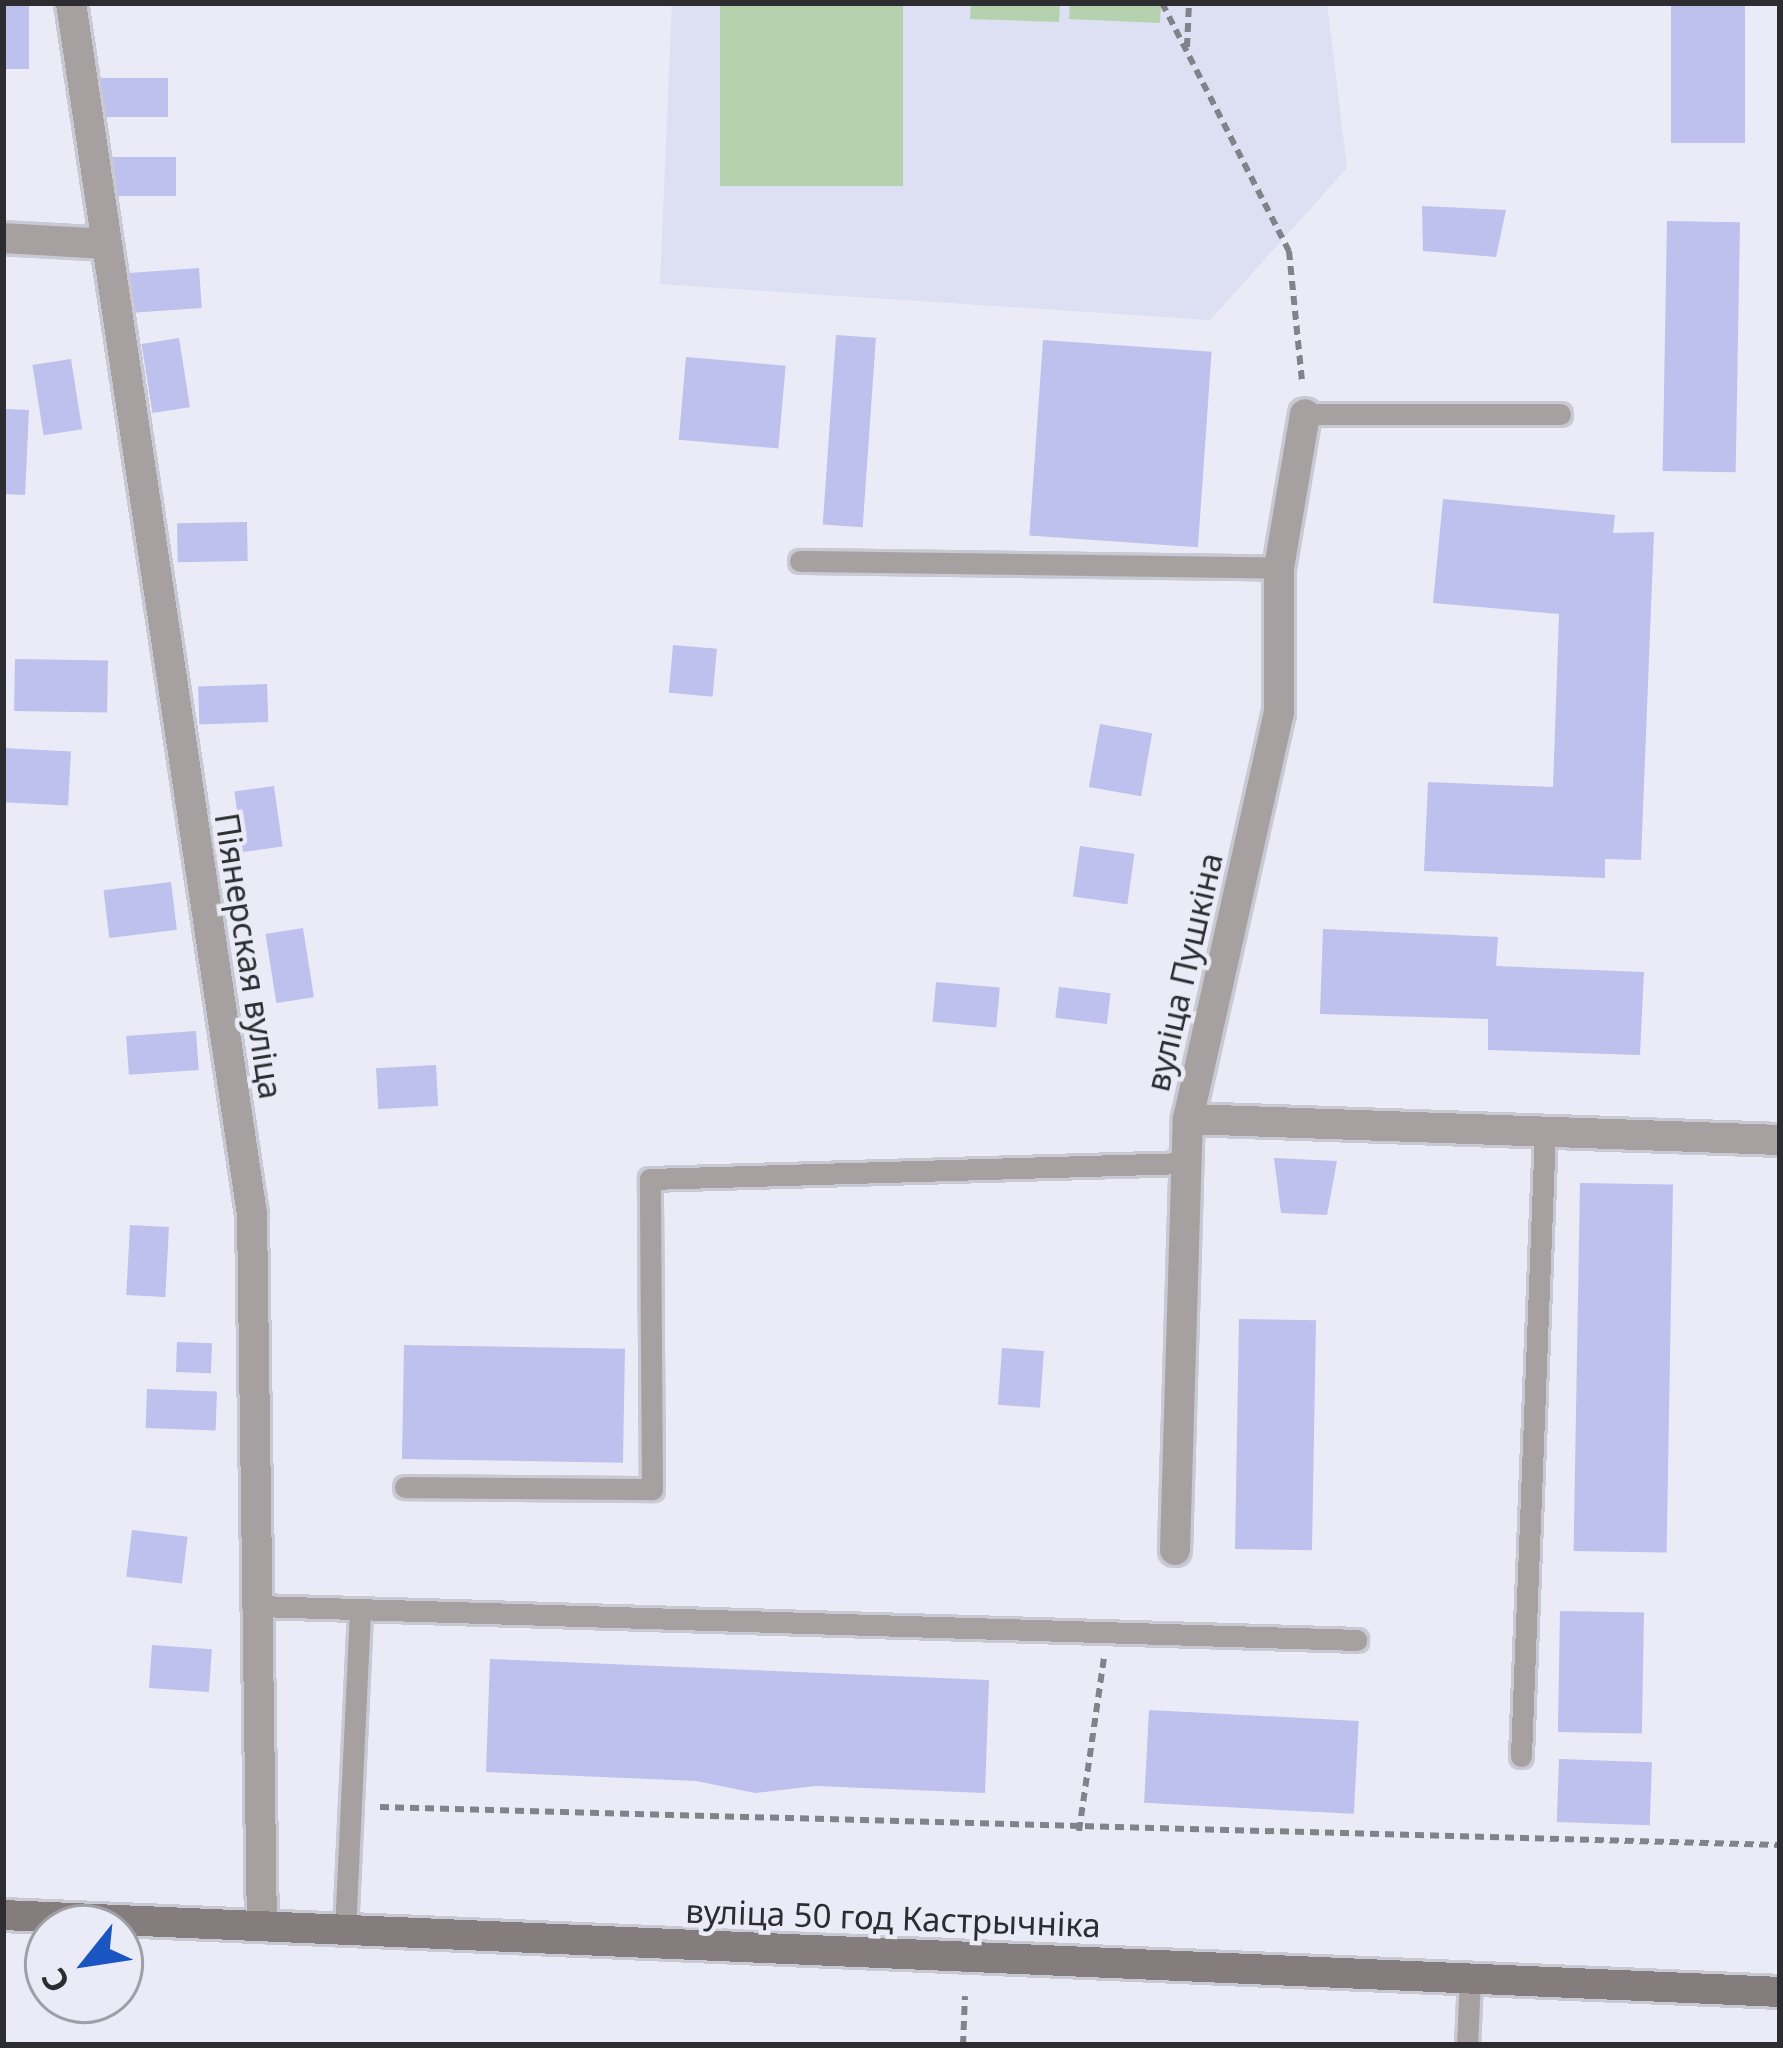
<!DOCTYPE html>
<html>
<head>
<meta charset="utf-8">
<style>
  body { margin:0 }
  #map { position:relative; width:1783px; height:2048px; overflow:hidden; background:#eaebf6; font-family:"Noto Sans",sans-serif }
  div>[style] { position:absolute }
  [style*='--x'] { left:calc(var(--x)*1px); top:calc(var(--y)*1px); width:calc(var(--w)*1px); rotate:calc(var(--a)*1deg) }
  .built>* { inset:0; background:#dddff2 }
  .green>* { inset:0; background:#b4d2ae; transform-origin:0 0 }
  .building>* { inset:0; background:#bec0ed; transform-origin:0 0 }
  .path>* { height:6px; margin-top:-3px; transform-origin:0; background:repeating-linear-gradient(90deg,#82838a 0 9px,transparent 0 15px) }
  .roads { filter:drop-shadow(3px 0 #c8c9d3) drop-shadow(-3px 0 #c8c9d3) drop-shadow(0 3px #c8c9d3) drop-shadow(0 -3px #c8c9d3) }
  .lane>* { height:21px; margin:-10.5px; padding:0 10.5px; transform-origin:10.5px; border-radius:10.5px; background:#a6a0a1 }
  .street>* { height:30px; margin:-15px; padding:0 15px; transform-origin:15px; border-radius:15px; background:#a6a0a1 }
  .secondary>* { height:30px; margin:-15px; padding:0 15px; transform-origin:15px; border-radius:15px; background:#847c7d }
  span { translate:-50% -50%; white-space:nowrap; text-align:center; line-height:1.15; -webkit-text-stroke:9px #eaebf6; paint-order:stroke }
  .street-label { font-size:33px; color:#2c2c31 }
  .frame { position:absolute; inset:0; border:6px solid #2c2c31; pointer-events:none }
  .north { position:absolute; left:24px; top:1904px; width:120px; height:120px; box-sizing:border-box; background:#eaebf6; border:3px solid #9e9fa7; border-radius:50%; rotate:240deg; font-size:33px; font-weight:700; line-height:48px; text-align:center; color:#2c2c31 }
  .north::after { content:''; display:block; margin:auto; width:42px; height:54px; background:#1a55c1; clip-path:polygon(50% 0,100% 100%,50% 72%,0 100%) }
</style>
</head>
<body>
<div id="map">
  <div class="built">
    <div style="clip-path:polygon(672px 3px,1327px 3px,1347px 168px,1210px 320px,660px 284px)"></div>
  </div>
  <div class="green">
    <div style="left:720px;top:3px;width:183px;height:183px"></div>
    <div style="clip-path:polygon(971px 3px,1060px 3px,1059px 22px,970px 19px)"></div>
    <div style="clip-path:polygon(1070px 3px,1161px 3px,1160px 23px,1069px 19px)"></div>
  </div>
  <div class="building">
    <div style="left:3px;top:3px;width:26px;height:66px"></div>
    <div style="left:1671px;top:3px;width:74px;height:140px"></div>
    <div style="left:168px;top:78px;width:39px;height:70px;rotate:90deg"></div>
    <div style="left:106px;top:157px;width:70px;height:39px"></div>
    <div style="clip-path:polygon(1422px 206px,1506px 210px,1496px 257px,1423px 251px)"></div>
    <div style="left:1667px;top:221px;width:73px;height:250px;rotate:1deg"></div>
    <div style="left:199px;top:268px;width:40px;height:70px;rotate:86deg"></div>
    <div style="left:836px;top:335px;width:40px;height:190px;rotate:4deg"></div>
    <div style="left:179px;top:338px;width:70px;height:38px;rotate:81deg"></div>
    <div style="left:1043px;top:340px;width:169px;height:196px;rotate:4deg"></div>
    <div style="left:686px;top:357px;width:100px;height:83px;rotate:5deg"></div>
    <div style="left:71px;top:359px;width:71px;height:39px;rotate:81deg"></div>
    <div style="clip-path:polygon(3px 409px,29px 410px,25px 495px,3px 494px)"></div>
    <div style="clip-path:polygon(1443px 499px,1615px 515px,1613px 533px,1654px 532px,1641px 860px,1605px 859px,1605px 878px,1424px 871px,1428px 782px,1553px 787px,1559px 614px,1433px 603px)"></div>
    <div style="left:247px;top:522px;width:39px;height:70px;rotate:89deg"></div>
    <div style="left:673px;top:645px;width:44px;height:48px;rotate:5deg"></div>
    <div style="left:15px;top:659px;width:93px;height:52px;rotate:1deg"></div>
    <div style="left:267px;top:684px;width:38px;height:69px;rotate:88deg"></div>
    <div style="left:1100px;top:724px;width:53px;height:64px;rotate:10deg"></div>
    <div style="left:3px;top:748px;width:68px;height:54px;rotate:3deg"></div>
    <div style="left:274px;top:786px;width:61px;height:40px;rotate:82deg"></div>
    <div style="left:1080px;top:846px;width:55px;height:51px;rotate:8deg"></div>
    <div style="left:171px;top:882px;width:48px;height:68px;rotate:83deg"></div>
    <div style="left:303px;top:928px;width:70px;height:38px;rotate:81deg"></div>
    <div style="clip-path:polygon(1323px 929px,1498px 937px,1496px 966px,1644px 972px,1640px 1055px,1488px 1050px,1488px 1019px,1320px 1014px)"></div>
    <div style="left:936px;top:982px;width:64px;height:40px;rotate:5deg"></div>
    <div style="left:1059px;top:987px;width:52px;height:31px;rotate:7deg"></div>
    <div style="left:196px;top:1031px;width:39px;height:70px;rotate:86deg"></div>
    <div style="left:436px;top:1065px;width:41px;height:60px;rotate:87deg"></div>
    <div style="clip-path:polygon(1274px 1158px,1337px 1161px,1327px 1215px,1281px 1213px)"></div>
    <div style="left:1580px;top:1183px;width:93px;height:368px;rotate:1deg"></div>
    <div style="left:130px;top:1225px;width:39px;height:70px;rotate:3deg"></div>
    <div style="left:1239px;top:1319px;width:77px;height:230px;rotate:1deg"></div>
    <div style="left:177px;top:1342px;width:35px;height:30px;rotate:2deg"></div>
    <div style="left:404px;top:1345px;width:221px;height:114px;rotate:1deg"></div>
    <div style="left:1002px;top:1348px;width:42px;height:57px;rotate:4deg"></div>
    <div style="left:147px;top:1389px;width:70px;height:39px;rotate:2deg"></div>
    <div style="left:132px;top:1530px;width:56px;height:47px;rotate:7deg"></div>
    <div style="left:1560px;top:1611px;width:84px;height:121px;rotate:1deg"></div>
    <div style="left:152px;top:1645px;width:60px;height:43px;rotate:4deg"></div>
    <div style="clip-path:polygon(490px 1659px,989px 1680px,985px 1793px,816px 1786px,755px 1793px,696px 1781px,486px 1772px)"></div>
    <div style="left:1149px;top:1710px;width:210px;height:93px;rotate:3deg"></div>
    <div style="left:1559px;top:1759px;width:93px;height:63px;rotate:2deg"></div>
  </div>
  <div class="path">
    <div style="--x:1162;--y:3;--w:279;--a:62.9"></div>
    <div style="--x:1289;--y:251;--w:132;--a:84.3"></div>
    <div style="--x:1187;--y:47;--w:44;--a:-87.4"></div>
    <div style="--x:380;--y:1807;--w:1401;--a:1.55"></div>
    <div style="--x:1079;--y:1831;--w:176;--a:-81.8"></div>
    <div style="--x:963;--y:2045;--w:49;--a:-87.7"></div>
  </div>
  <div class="roads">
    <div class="lane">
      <div style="--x:1305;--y:414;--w:255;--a:0"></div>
      <div style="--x:800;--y:561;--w:479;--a:0.8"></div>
      <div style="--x:405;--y:1487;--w:247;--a:0.5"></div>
      <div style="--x:652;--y:1489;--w:310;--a:-90.4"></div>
      <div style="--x:650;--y:1179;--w:536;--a:-1.71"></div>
      <div style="--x:258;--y:1606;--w:1099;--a:1.77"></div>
      <div style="--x:1521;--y:1756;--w:625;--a:-87.8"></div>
      <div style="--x:345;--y:1930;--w:320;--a:-87.3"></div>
      <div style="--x:1467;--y:2045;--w:66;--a:-87.4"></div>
    </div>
    <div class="street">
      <div style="--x:71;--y:3;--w:1224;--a:81.5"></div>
      <div style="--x:252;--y:1214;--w:712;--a:89.2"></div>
      <div style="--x:3;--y:238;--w:103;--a:3.3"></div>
      <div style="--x:1188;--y:1119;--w:592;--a:2.03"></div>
      <div style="--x:1175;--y:1550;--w:431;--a:-88.3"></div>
      <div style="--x:1188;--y:1119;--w:416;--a:-77.4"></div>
      <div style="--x:1279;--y:713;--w:145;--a:-90"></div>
      <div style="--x:1279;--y:568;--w:156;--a:-80.4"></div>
    </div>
    <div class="secondary">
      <div style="--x:3;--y:1915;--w:1779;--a:2.48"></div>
    </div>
  </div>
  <div class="street-label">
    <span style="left:249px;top:956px;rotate:81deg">Піянерская вуліца</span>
    <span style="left:1184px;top:972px;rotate:-77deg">вуліца Пушкіна</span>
    <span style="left:893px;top:1918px;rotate:2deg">вуліца 50 год Кастрычніка</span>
  </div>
  <div class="frame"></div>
  <div class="north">С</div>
</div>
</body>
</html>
